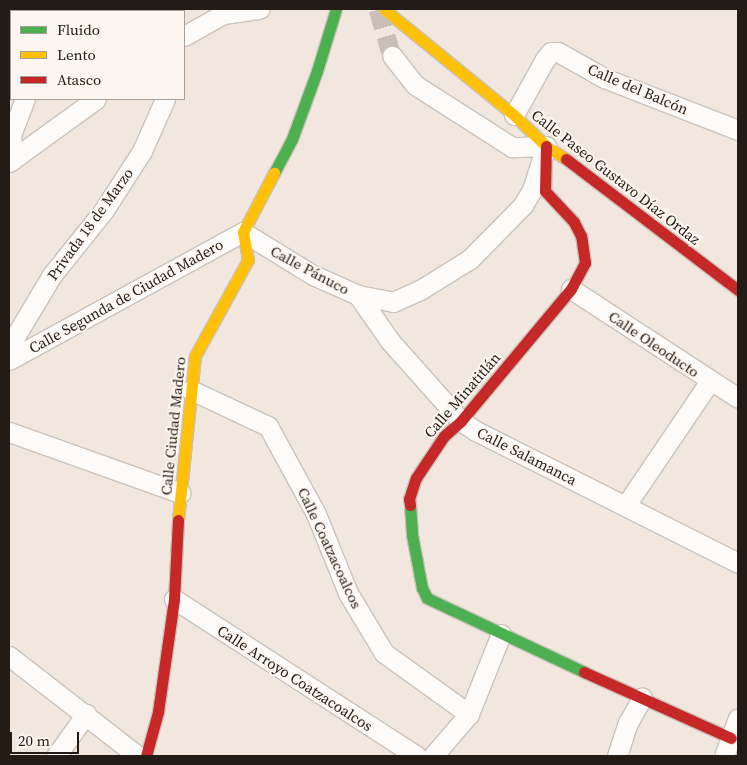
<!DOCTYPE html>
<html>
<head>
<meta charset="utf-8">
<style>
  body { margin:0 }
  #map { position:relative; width:747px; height:765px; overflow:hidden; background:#f1e7de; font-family:"Source Serif 4",serif }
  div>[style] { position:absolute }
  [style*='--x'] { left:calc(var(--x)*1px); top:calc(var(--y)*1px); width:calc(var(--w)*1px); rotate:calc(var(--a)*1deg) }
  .street-tunnel>* { height:19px; margin-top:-9.5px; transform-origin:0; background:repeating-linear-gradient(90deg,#c8beb6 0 19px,transparent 0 28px) }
  .roads { filter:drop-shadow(1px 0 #cac2bb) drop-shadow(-1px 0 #cac2bb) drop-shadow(0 1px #cac2bb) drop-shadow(0 -1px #cac2bb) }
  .street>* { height:19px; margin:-9.5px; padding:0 9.5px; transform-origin:9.5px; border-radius:9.5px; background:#fdfbfa }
  .fast>* { height:11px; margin:-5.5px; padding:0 5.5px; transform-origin:5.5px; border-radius:5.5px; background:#4caf50 }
  .slow>* { height:11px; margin:-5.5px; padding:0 5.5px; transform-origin:5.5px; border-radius:5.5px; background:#ffc107 }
  .jam>* { height:11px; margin:-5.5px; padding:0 5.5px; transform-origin:5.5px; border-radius:5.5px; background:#c62828 }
  span { translate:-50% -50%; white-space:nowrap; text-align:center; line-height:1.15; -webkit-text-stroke:4px #fdf5ef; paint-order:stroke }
  .street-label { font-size:15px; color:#231c16 }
  .frame { position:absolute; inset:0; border:10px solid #231c16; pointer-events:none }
  .legend { position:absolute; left:10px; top:10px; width:175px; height:90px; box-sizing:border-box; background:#fdf5ef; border:1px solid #a69e98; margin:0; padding:6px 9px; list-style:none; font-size:15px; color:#231c16 }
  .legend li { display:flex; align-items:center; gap:10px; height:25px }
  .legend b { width:25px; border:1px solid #a69e98 }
  .scale { position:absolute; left:10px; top:732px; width:69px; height:22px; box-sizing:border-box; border:2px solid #231c16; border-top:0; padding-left:6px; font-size:15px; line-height:18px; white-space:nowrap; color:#231c16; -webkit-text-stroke:4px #fdf5ef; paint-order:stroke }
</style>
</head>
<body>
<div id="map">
  <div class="street-tunnel">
    <div style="--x:378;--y:9;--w:49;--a:73.4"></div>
  </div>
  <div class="roads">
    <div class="street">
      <div style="--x:19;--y:9;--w:3;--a:45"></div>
      <div style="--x:116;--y:11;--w:5;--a:-22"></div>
      <div style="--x:184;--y:36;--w:45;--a:-29.4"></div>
      <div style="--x:223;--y:14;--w:37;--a:-8"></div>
      <div style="--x:514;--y:115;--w:64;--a:-61"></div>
      <div style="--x:545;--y:59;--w:9;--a:-49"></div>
      <div style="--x:551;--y:52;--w:7;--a:0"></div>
      <div style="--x:558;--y:52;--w:53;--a:29.5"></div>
      <div style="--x:604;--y:78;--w:144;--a:21.2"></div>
      <div style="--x:12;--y:160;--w:25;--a:-92"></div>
      <div style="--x:11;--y:135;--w:39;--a:-69"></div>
      <div style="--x:9;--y:162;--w:107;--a:-35.9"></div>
      <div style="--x:571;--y:289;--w:199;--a:33.1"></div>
      <div style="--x:358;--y:295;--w:56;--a:55.2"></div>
      <div style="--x:390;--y:341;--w:107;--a:48.4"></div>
      <div style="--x:461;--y:421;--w:18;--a:34"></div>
      <div style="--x:476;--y:431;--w:293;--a:26.7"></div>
      <div style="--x:9;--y:347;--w:84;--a:-59.2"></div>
      <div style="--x:52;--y:275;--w:83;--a:-51.3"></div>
      <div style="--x:104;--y:210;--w:70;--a:-57.2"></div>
      <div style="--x:142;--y:151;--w:57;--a:-66.1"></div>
      <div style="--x:9;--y:360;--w:267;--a:-28.7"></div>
      <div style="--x:243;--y:232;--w:82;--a:31.6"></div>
      <div style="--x:313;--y:275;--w:49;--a:24"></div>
      <div style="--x:358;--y:295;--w:36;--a:11"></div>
      <div style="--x:393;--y:302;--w:30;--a:-24"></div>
      <div style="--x:420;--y:290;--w:59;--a:-31.8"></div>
      <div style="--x:470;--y:259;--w:76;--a:-45.5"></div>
      <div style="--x:523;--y:205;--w:17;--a:-59"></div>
      <div style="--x:532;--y:190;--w:46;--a:-72.3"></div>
      <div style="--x:546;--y:146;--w:34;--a:178"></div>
      <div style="--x:512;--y:147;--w:115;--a:-147.4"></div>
      <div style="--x:415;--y:85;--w:37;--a:-128"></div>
      <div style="--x:191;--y:390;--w:85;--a:25.1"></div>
      <div style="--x:268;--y:426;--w:100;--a:61.4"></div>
      <div style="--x:316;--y:514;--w:85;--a:67.9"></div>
      <div style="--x:348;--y:593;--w:70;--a:59"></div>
      <div style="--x:384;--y:653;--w:105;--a:35.7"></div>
      <div style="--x:9;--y:432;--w:182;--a:19.6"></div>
      <div style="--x:626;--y:505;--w:150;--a:-55.9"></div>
      <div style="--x:174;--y:599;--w:289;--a:32.9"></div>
      <div style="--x:9;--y:656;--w:163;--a:37.8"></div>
      <div style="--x:56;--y:756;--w:52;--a:-54.5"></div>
      <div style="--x:433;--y:756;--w:55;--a:-49.4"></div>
      <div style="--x:469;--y:714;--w:86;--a:-68.2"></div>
      <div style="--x:617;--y:756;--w:35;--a:-72"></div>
      <div style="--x:628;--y:723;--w:29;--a:-61"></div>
      <div style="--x:724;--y:756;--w:40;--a:-69.8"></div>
    </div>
    <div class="fast">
      <div style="--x:274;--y:173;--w:38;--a:-62"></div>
      <div style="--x:292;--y:139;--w:72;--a:-69.8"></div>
      <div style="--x:317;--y:71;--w:65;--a:-73"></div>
      <div style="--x:410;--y:505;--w:30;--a:86"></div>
      <div style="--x:412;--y:535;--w:54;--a:79.3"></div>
      <div style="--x:422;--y:588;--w:11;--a:63"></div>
      <div style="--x:427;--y:598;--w:174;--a:25.2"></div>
    </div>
    <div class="slow">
      <div style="--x:384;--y:9;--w:168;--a:39.2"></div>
      <div style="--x:514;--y:115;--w:45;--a:44.1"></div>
      <div style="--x:546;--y:146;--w:24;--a:33"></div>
      <div style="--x:178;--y:520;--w:165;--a:-84.1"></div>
      <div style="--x:195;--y:356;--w:110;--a:-61.1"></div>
      <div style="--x:248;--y:260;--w:28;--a:-100"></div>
      <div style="--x:243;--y:232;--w:67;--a:-62.3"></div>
    </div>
    <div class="jam">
      <div style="--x:566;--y:159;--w:216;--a:37.3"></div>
      <div style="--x:410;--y:505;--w:6;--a:-99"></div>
      <div style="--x:409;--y:499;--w:22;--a:-72"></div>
      <div style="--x:416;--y:478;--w:50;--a:-56.3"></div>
      <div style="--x:444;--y:436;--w:23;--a:-41"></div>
      <div style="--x:461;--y:421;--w:172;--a:-50.2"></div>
      <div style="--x:571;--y:289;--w:30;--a:-62"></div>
      <div style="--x:585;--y:263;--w:27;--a:-98"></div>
      <div style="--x:581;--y:236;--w:16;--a:-117"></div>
      <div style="--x:574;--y:222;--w:42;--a:-133.1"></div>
      <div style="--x:545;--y:191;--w:45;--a:-88.7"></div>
      <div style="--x:584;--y:672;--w:161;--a:24.2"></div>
      <div style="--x:146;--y:756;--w:46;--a:-74.7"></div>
      <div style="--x:158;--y:712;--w:114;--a:-81.9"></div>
      <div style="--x:174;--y:599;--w:79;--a:-87.1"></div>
    </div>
  </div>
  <div class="street-label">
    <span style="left:638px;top:89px;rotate:23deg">Calle del Balcón</span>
    <span style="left:616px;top:177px;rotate:38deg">Calle Paseo Gustavo Díaz Ordaz</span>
    <span style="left:90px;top:224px;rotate:-54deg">Privada 18 de Marzo</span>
    <span style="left:310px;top:270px;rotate:28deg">Calle Pánuco</span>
    <span style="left:126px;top:296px;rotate:-29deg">Calle Segunda de Ciudad Madero</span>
    <span style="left:654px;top:344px;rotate:34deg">Calle Oleoducto</span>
    <span style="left:462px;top:395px;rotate:-49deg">Calle Minatitlán</span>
    <span style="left:173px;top:426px;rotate:-84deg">Calle Ciudad Madero</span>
    <span style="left:527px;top:456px;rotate:27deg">Calle Salamanca</span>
    <span style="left:330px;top:548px;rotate:65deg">Calle Coatzacoalcos</span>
    <span style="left:295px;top:678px;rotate:33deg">Calle Arroyo Coatzacoalcos</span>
  </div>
  <div class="frame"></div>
  <ul class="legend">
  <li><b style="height:6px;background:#4caf50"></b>Fluido</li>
  <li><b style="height:6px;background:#ffc107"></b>Lento</li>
  <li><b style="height:6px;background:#c62828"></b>Atasco</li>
  </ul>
  <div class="scale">20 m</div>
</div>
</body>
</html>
